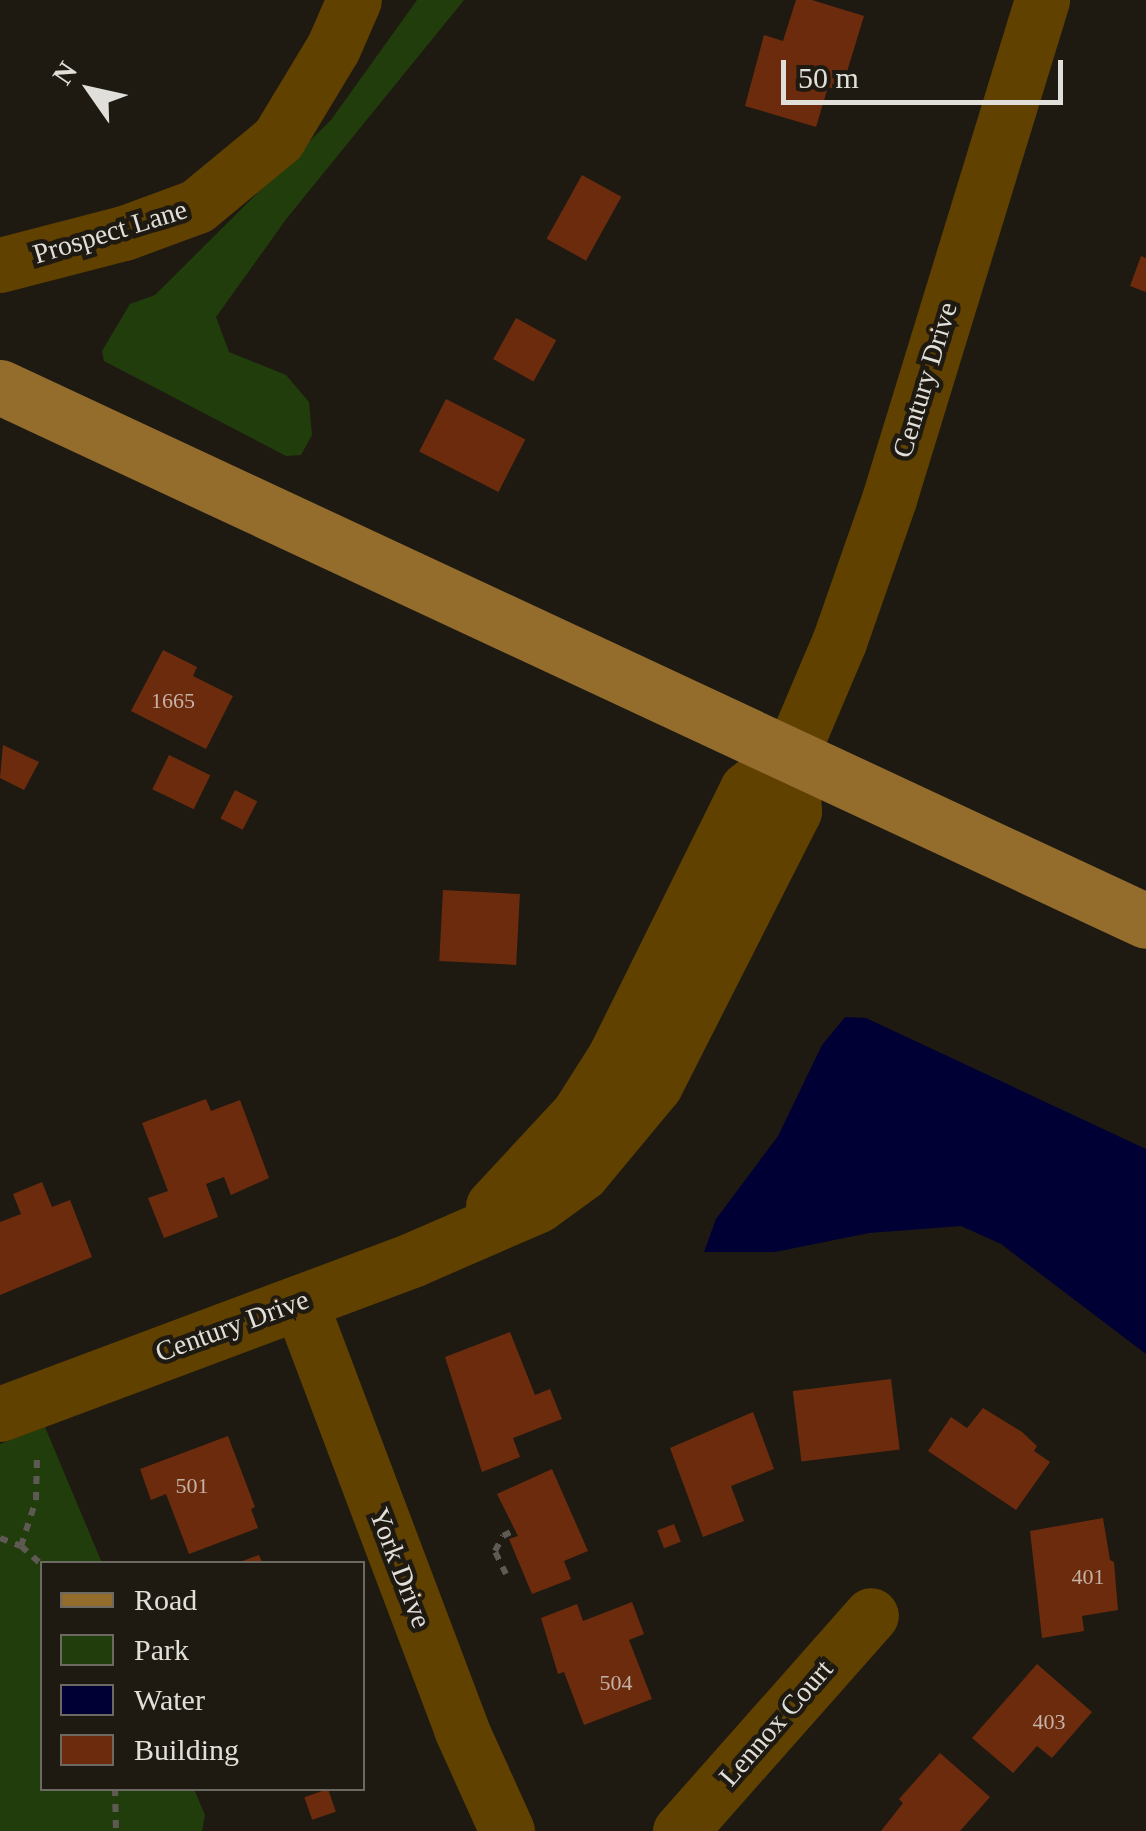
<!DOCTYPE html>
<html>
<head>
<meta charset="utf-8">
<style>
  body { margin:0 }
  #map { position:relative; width:1146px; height:1831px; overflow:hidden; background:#1e1a12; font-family:Georgia,serif }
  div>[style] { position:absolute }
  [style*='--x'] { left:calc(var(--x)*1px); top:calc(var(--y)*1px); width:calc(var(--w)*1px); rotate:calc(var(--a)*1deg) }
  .green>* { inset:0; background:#223d0c }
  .water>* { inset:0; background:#000034 }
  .building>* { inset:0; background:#6c2b0d; transform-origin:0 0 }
  .path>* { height:6px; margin-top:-3px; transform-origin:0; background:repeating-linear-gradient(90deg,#5e5a53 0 8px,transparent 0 16px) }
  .minor>* { height:55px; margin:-27.5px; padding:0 27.5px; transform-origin:27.5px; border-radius:27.5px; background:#614100 }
  .major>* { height:55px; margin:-27.5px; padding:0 27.5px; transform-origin:27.5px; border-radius:27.5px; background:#946d2d }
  span { translate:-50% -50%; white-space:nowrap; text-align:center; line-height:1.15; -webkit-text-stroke:9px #1e1a12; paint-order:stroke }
  .number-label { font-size:22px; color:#c4b2a6 }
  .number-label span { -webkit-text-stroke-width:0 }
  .street-label { font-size:28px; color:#e1dfd9 }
  .legend { position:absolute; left:40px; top:1561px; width:325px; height:230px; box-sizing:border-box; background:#1e1a12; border:2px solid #6c6962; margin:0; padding:12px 18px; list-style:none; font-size:30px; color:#e1dfd9 }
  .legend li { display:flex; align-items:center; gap:20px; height:50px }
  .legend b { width:50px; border:2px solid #6c6962 }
  .north { position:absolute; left:40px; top:40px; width:100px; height:100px; -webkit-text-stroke:8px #1e1a12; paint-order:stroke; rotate:304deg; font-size:28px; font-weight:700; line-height:40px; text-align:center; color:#e1dfd9 }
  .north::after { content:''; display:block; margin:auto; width:35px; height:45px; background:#e1dfd9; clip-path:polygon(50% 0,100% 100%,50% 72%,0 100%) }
  .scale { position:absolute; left:781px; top:60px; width:282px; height:45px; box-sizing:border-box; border:5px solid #e1dfd9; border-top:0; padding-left:12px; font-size:30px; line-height:35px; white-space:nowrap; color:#e1dfd9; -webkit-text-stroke:8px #1e1a12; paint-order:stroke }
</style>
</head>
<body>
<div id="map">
  <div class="green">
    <div style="clip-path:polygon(417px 0,464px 0,287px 218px,216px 317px,229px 352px,286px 375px,309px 402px,312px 435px,301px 455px,286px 456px,104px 361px,102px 351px,130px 304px,155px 295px,331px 120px)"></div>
    <div style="clip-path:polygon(45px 1427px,102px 1563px,42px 1564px,42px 1788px,194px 1789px,205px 1815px,202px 1831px,0 1831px,0 1444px)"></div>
  </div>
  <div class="water">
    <div style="clip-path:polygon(845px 1017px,866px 1018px,1146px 1149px,1146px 1354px,1001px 1244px,961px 1226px,869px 1233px,775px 1252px,704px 1252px,716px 1219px,778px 1136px,822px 1045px)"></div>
  </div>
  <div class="building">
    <div style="clip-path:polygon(796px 0,812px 0,864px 16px,841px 91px,828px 87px,816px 127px,745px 106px,764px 35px,783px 41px)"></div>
    <div style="left:582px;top:175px;width:45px;height:73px;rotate:29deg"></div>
    <div style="clip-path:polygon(1141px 256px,1146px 258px,1146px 292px,1130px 286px)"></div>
    <div style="left:516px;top:318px;width:46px;height:47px;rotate:29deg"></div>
    <div style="left:446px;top:399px;width:89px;height:59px;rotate:27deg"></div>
    <div style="clip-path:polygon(163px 650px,197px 667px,193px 676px,233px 696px,206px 749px,131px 711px)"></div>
    <div style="clip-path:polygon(3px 745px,39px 762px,24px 790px,0 778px)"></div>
    <div style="left:169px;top:755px;width:46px;height:38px;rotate:26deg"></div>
    <div style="left:235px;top:790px;width:25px;height:32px;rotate:27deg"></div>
    <div style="left:443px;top:890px;width:77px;height:71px;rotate:3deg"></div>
    <div style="clip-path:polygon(206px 1099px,211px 1111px,240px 1100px,269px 1178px,231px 1195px,224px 1177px,206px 1184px,218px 1217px,164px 1238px,148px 1198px,168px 1191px,142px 1123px)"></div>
    <div style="clip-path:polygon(42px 1182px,52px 1207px,70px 1200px,92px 1257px,0 1295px,0 1222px,21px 1214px,13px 1194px)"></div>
    <div style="clip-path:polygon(510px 1332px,535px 1395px,550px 1389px,562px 1419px,513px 1438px,520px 1457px,482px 1472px,445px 1357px)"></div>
    <div style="left:891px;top:1379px;width:71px;height:99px;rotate:83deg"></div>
    <div style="clip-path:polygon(983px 1408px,1022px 1432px,1037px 1446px,1034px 1451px,1050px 1462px,1016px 1510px,928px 1451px,951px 1417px,967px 1428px)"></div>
    <div style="clip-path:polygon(753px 1412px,774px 1469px,731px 1486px,744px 1521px,703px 1537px,670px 1448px)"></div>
    <div style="clip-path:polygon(228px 1436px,255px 1507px,251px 1509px,258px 1528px,189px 1554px,166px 1494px,151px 1500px,140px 1469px)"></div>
    <div style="clip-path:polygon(552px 1469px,588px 1551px,564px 1561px,571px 1579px,532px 1594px,509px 1539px,518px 1536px,497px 1494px)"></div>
    <div style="clip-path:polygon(1103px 1518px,1110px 1560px,1114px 1562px,1118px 1610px,1082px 1616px,1084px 1631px,1042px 1638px,1030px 1531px)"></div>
    <div style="left:674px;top:1524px;width:19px;height:18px;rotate:69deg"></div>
    <div style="clip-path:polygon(259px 1555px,263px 1564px,237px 1564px,237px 1563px)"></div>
    <div style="clip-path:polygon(632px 1602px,644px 1634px,629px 1640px,652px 1699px,584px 1725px,564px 1672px,558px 1674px,541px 1618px,577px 1604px,583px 1621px)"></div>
    <div style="clip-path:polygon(1037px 1664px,1092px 1712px,1052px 1758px,1037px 1746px,1013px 1773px,972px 1738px)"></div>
    <div style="clip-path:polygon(940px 1753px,990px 1797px,960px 1831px,881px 1831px,903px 1803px,899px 1799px)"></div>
    <div style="left:328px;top:1789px;width:24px;height:25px;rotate:71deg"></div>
  </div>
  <div class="path">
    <div style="--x:0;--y:1538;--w:22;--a:21"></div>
    <div style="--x:21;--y:1546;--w:28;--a:42"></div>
    <div style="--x:21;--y:1546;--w:48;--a:-71.9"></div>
    <div style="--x:36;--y:1500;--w:44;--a:-88.7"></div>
    <div style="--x:506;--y:1574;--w:25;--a:-116"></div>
    <div style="--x:495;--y:1551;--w:17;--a:-62"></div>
    <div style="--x:503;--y:1536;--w:13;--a:-27"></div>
    <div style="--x:115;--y:1788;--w:43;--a:88.7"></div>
  </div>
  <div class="minor">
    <div style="--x:0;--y:265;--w:128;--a:-14.5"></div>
    <div style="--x:124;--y:233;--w:78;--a:-20.3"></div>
    <div style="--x:197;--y:206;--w:105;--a:-39.6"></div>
    <div style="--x:278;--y:139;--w:106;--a:-58.9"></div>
    <div style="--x:333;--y:48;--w:52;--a:-66.4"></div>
    <div style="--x:493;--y:1206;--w:127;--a:-47.2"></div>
    <div style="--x:579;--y:1113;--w:67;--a:-57.7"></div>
    <div style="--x:615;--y:1056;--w:298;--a:-63.7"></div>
    <div style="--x:747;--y:789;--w:56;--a:-37.7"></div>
    <div style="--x:300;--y:1302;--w:456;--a:69.3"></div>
    <div style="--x:461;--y:1729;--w:112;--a:65.7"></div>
    <div style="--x:0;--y:1414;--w:442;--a:-20.5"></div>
    <div style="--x:414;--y:1259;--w:135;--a:-23.5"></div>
    <div style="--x:538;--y:1205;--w:54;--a:-36"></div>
    <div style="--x:582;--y:1173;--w:114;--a:-50.3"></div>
    <div style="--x:655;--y:1085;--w:307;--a:-63.1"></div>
    <div style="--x:794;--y:811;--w:56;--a:-93.1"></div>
    <div style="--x:791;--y:755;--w:123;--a:-67"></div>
    <div style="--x:839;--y:642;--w:151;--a:-70.7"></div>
    <div style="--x:889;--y:499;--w:522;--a:-72.95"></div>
    <div style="--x:680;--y:1831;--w:288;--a:-48.5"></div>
  </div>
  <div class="major">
    <div style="--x:0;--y:387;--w:1264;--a:24.98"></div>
  </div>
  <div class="number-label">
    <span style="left:173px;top:701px">1665</span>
    <span style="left:192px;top:1486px">501</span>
    <span style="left:1088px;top:1577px">401</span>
    <span style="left:616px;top:1683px">504</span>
    <span style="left:1049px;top:1722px">403</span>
  </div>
  <div class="street-label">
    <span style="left:110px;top:232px;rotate:-17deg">Prospect Lane</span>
    <span style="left:925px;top:380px;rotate:-73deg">Century Drive</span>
    <span style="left:232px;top:1326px;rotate:-20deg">Century Drive</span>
    <span style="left:400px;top:1568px;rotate:69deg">York Drive</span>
    <span style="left:776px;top:1723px;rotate:-49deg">Lennox Court</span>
  </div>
  <ul class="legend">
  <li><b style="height:12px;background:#946d2d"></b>Road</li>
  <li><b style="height:28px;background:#223d0c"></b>Park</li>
  <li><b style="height:28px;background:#000034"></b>Water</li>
  <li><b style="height:28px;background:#6c2b0d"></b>Building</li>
  </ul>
  <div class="north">N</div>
  <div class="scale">50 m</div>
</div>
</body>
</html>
